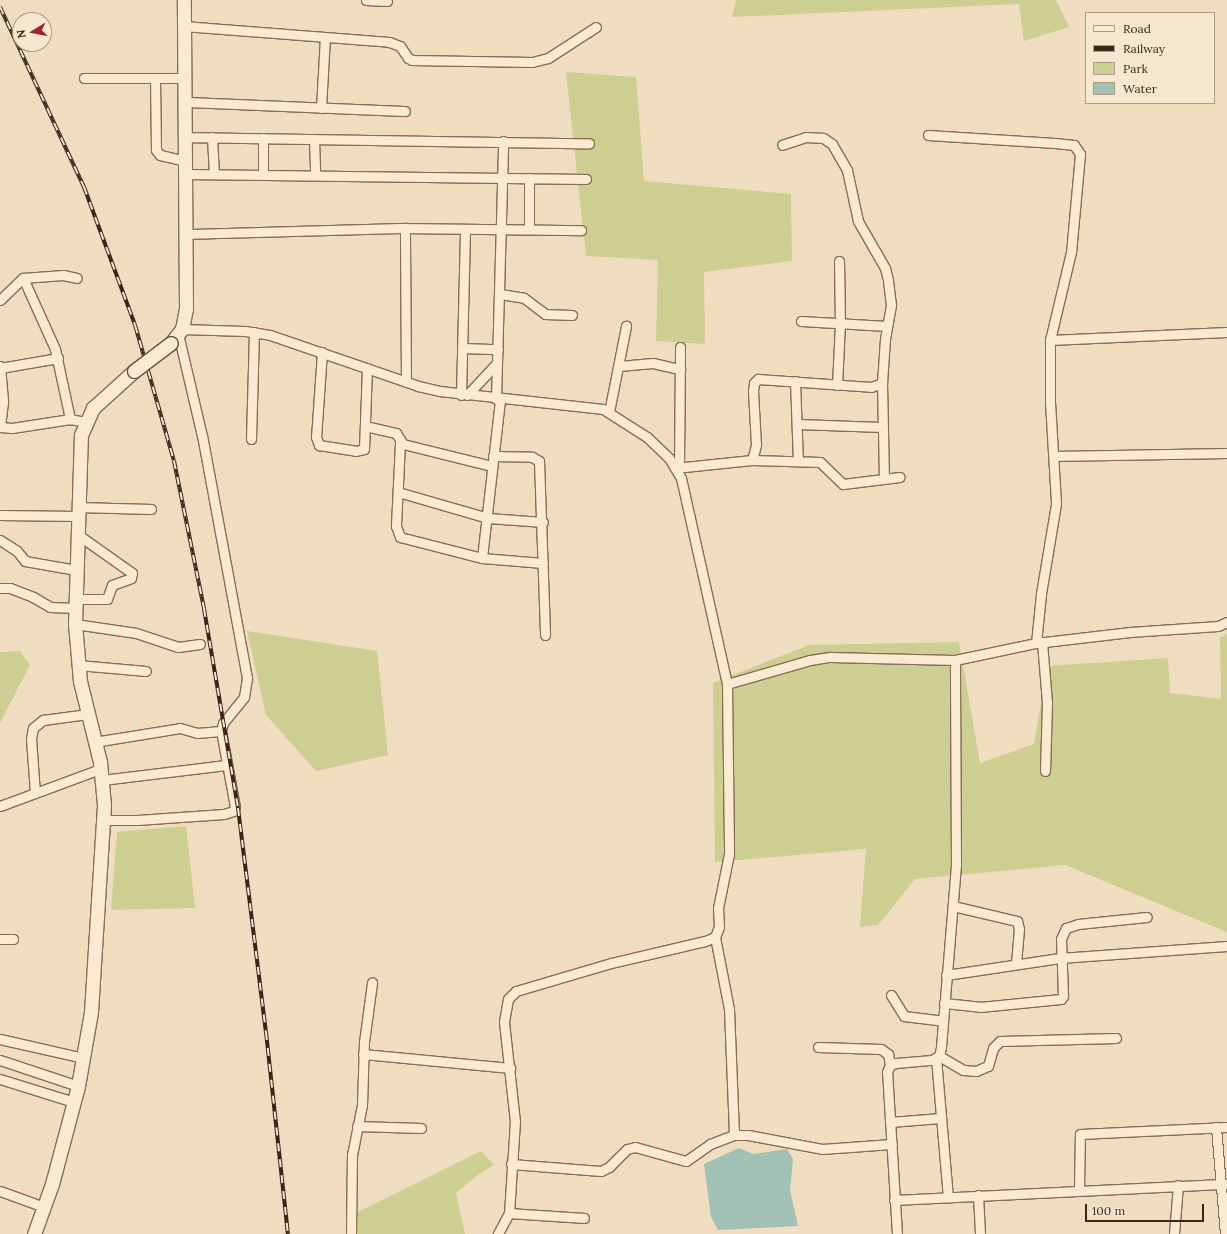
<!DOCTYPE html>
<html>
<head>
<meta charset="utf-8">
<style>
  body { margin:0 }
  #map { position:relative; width:1227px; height:1234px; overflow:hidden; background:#f0dcbe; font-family:Lora,serif }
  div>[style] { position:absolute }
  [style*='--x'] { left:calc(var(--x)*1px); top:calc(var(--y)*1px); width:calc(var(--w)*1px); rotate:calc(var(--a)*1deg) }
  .green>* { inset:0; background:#cdce92 }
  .water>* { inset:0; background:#a2c1b5 }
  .roads { filter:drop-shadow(1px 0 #896c56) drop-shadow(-1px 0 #896c56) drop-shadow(0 1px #896c56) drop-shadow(0 -1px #896c56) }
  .minor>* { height:9px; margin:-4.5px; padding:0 4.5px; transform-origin:4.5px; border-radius:4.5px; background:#faead1 }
  .secondary>* { height:13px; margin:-6.5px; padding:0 6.5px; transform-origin:6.5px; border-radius:6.5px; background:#faead1 }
  .rail>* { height:4px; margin-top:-2px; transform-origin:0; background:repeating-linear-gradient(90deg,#f7e7ce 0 8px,#37261b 0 16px); box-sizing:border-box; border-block:1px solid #37261b }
  .bridges { filter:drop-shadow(1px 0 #6a4d39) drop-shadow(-1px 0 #6a4d39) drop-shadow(0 1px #6a4d39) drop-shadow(0 -1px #6a4d39) }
  .secondary-bridge>* { height:13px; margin:-6.5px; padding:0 6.5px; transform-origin:6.5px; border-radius:6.5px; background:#faead1 }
  span { translate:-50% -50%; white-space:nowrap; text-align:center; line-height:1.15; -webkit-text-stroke:3.5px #f7e7ce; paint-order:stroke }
  .legend { position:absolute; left:1085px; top:12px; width:130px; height:92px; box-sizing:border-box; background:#f7e7ce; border:1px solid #aa9a86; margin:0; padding:5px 7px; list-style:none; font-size:12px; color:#37261b }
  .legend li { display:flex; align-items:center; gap:8px; height:20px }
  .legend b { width:20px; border:1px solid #aa9a86 }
  .north { position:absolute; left:12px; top:12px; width:40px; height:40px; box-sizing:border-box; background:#f7e7ce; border:1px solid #aa9a86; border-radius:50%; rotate:260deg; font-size:11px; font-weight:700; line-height:16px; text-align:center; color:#37261b }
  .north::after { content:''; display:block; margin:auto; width:14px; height:18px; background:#9b232f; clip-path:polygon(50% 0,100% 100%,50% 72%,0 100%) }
  .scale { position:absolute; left:1085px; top:1204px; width:119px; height:18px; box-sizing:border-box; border:2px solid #37261b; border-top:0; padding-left:5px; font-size:12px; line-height:14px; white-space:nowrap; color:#37261b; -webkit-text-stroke:3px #f7e7ce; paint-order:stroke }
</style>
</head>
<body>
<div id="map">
  <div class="green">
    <div style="clip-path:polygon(736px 0,1056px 0,1069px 27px,1024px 41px,1019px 4px,732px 17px)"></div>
    <div style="clip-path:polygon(566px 72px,636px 77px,644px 181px,791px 194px,792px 261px,704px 272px,705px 344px,656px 341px,658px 260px,586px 256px)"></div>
    <div style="clip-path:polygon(247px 631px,377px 651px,388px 755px,316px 771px,266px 715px)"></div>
    <div style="clip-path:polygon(1227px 634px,1227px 932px,1065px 865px,915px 879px,878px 925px,860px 927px,866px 849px,715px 862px,713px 683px,809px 645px,959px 642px,980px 763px,1034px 744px,1047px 666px,1168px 658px,1170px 693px,1221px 699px,1220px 637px)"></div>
    <div style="clip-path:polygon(20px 651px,30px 665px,0 723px,0 652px)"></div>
    <div style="clip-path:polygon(186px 826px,195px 908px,111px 910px,117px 832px)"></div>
    <div style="clip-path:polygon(481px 1151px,494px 1165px,479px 1174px,456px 1193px,465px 1234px,353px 1234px,352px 1223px,358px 1212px)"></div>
  </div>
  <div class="water">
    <div style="clip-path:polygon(739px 1148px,753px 1154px,787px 1149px,793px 1159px,790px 1190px,798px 1226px,718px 1230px,711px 1217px,704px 1164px)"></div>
  </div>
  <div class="roads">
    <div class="minor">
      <div style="--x:366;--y:0;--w:21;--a:3"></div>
      <div style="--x:183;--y:26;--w:207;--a:4.4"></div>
      <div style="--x:389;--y:42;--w:12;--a:20"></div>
      <div style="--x:400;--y:46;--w:14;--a:56"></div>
      <div style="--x:408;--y:58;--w:4;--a:27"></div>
      <div style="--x:412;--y:60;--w:120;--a:1"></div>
      <div style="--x:532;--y:62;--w:16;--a:-14"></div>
      <div style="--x:548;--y:58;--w:57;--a:-32.9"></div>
      <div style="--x:84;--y:78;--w:101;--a:0"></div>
      <div style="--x:155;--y:78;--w:72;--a:89.2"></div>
      <div style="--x:156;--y:150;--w:6;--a:51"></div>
      <div style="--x:160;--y:155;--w:27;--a:13"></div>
      <div style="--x:186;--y:102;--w:219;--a:2.4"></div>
      <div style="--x:321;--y:108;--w:71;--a:-86.8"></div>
      <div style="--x:928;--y:135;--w:127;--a:3.6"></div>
      <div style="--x:1055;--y:143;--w:19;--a:6"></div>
      <div style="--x:1074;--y:145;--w:11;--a:56"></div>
      <div style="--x:1080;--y:154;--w:98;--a:95.2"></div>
      <div style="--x:1071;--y:252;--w:90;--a:103.4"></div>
      <div style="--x:1050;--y:340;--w:62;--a:90"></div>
      <div style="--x:1050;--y:402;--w:102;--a:86.6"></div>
      <div style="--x:1056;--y:504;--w:91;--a:99.5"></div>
      <div style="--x:1041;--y:594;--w:49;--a:95.8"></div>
      <div style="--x:185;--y:137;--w:404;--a:0.9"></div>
      <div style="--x:212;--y:137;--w:37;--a:87"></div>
      <div style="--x:263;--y:138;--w:36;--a:90"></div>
      <div style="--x:314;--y:139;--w:36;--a:88"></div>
      <div style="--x:186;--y:174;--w:400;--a:0.7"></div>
      <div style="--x:529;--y:229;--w:51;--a:-90"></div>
      <div style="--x:187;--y:234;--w:218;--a:-1.6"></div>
      <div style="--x:23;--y:278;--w:78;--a:65.7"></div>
      <div style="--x:55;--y:349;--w:72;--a:77.9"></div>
      <div style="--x:500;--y:294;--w:24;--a:9"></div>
      <div style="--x:524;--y:298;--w:26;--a:37"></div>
      <div style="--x:545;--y:314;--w:27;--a:2"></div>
      <div style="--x:0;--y:300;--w:32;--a:-44"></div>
      <div style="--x:23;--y:278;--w:40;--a:-4.3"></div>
      <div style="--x:63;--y:275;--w:14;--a:12"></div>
      <div style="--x:801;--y:321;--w:86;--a:3.3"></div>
      <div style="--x:182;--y:329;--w:63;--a:1.8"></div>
      <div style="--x:245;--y:331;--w:25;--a:9"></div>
      <div style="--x:270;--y:335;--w:157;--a:19"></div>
      <div style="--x:418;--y:386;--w:23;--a:13"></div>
      <div style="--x:440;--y:391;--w:164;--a:6.3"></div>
      <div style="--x:603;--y:409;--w:52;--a:32.5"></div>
      <div style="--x:647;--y:437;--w:30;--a:44"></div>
      <div style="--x:669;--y:458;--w:23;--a:59"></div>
      <div style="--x:681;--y:478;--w:211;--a:77.4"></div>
      <div style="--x:727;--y:684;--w:170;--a:89.3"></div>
      <div style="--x:729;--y:854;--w:55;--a:101.5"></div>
      <div style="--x:718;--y:908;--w:19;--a:87"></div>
      <div style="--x:719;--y:927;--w:11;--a:112"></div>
      <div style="--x:715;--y:937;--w:11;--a:158"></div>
      <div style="--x:705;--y:941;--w:97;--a:166.8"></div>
      <div style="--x:611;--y:963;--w:99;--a:163.6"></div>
      <div style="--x:516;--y:991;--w:11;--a:135"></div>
      <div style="--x:508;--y:999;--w:23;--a:100"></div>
      <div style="--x:504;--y:1022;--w:100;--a:83.7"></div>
      <div style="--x:515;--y:1121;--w:92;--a:93.7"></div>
      <div style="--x:509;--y:1213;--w:24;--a:118"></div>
      <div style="--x:1050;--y:340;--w:177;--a:-2.6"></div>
      <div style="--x:462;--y:348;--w:36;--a:2"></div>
      <div style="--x:322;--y:352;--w:85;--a:94"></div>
      <div style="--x:316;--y:437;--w:9;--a:69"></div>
      <div style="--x:319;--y:445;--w:37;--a:9"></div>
      <div style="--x:356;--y:451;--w:8;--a:-14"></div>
      <div style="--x:364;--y:449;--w:81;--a:-87.9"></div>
      <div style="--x:0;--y:366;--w:36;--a:85"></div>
      <div style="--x:3;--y:402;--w:23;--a:97"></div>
      <div style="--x:619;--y:366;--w:34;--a:-5"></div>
      <div style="--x:653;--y:363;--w:28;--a:13"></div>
      <div style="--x:0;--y:368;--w:59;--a:-9.8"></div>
      <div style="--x:795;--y:381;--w:80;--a:87.9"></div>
      <div style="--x:406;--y:382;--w:154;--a:-90.4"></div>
      <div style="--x:405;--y:228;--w:176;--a:0.7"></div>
      <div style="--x:882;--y:383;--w:96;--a:88.8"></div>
      <div style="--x:837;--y:385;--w:62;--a:-87.2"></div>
      <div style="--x:840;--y:323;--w:62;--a:-90.9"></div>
      <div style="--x:461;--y:395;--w:166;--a:-88.6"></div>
      <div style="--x:467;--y:395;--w:44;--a:-46.8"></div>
      <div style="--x:496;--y:399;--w:258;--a:-88.4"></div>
      <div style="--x:609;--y:412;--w:88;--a:-78.8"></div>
      <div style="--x:797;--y:424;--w:85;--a:2"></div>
      <div style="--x:365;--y:426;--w:32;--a:13"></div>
      <div style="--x:396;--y:433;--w:13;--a:58"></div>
      <div style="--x:403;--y:444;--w:92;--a:13.9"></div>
      <div style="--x:0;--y:427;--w:12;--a:5"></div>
      <div style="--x:12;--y:428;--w:59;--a:-8.8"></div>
      <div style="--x:70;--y:419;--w:15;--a:11"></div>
      <div style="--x:251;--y:439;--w:107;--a:-88.4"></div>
      <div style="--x:400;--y:443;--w:83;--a:92.8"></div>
      <div style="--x:396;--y:526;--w:12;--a:70"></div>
      <div style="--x:400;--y:537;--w:85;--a:14.4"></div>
      <div style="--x:482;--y:558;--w:61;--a:4.7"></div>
      <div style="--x:493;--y:456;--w:39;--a:1"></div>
      <div style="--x:532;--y:457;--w:8;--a:30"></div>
      <div style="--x:539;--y:461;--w:174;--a:88"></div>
      <div style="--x:1054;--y:456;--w:173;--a:-1"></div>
      <div style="--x:752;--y:460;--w:68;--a:1.7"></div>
      <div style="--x:820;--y:462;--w:32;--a:44"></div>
      <div style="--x:843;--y:484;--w:57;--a:-7"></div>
      <div style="--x:679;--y:467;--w:120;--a:-89.5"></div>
      <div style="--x:675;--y:468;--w:77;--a:-5.9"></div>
      <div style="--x:752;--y:460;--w:16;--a:-75"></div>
      <div style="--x:756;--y:445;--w:54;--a:-93.2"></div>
      <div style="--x:753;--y:391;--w:8;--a:-83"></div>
      <div style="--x:754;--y:383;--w:6;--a:-45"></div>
      <div style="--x:758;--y:379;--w:113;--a:4"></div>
      <div style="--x:871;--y:387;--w:12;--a:-20"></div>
      <div style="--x:882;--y:383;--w:44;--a:-86.1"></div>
      <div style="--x:885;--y:339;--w:35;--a:-80"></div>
      <div style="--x:891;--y:305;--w:25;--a:-97"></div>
      <div style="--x:888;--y:280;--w:12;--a:-104"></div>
      <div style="--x:885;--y:268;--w:54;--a:-119.9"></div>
      <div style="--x:858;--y:221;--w:52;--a:-102.2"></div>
      <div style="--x:847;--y:170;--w:30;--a:-120"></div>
      <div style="--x:832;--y:144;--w:11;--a:-146"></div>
      <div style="--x:823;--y:138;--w:17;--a:-177"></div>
      <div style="--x:806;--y:137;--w:25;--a:162"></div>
      <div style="--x:398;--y:492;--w:94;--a:16.1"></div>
      <div style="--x:488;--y:518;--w:55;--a:4.2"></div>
      <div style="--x:77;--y:507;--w:74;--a:1.5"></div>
      <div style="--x:0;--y:515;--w:77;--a:0.7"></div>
      <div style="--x:0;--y:540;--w:20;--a:33"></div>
      <div style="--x:17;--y:551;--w:13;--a:51"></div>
      <div style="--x:25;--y:561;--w:52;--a:10"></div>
      <div style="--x:482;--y:558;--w:160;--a:-83.5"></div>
      <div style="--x:0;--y:588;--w:10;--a:0"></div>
      <div style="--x:10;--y:588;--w:25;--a:21"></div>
      <div style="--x:33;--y:597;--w:20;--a:30"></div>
      <div style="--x:50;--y:607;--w:26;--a:2"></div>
      <div style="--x:76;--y:599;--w:31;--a:0"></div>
      <div style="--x:107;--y:599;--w:15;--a:-70"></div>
      <div style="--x:112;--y:585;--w:20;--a:-20"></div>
      <div style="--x:131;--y:578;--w:5;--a:-79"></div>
      <div style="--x:132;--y:573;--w:67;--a:-144.7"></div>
      <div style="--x:75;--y:624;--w:62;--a:8.4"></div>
      <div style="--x:136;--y:633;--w:44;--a:18.4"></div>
      <div style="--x:178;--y:647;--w:22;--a:-8"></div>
      <div style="--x:1042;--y:642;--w:61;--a:85.3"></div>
      <div style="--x:1047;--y:703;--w:68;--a:91.7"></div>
      <div style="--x:78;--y:665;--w:68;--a:5"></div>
      <div style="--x:727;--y:684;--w:86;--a:-16.1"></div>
      <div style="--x:810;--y:660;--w:20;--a:-9"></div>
      <div style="--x:830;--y:657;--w:125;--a:1.4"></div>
      <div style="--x:955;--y:660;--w:83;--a:-11.9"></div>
      <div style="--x:1036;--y:643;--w:95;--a:-6.7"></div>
      <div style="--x:1130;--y:632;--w:88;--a:-3.9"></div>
      <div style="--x:1218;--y:626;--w:10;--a:-24"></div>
      <div style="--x:94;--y:742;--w:87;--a:-9.2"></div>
      <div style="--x:180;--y:728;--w:18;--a:16"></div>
      <div style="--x:197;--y:733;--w:24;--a:-5"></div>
      <div style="--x:102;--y:780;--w:125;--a:-6.9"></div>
      <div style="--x:35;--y:793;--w:54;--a:-94.2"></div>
      <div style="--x:31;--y:739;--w:11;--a:-80"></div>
      <div style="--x:33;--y:728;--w:13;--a:-39"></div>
      <div style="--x:43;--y:720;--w:45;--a:-7.6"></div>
      <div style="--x:0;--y:806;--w:107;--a:-20.3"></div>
      <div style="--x:103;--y:820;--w:34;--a:0"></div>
      <div style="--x:137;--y:820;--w:87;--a:-3.9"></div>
      <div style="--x:224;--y:814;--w:9;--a:-18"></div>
      <div style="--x:233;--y:811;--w:4;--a:-63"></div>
      <div style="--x:235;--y:807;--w:77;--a:-100.4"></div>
      <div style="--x:221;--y:731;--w:8;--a:-76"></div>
      <div style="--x:223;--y:723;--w:33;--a:-51"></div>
      <div style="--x:244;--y:697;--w:19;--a:-81"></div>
      <div style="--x:247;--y:678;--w:246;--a:-100.5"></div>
      <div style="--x:202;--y:436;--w:105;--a:-103.2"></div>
      <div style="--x:953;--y:906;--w:66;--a:13.2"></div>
      <div style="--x:1017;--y:921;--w:8;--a:76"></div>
      <div style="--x:1019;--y:929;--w:35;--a:95"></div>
      <div style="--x:715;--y:937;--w:73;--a:79"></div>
      <div style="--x:729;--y:1009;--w:126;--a:87.7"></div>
      <div style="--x:0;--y:939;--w:13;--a:0"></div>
      <div style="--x:946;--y:975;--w:115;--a:-8.5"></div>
      <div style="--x:1060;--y:958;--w:167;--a:-4.1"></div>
      <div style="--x:891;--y:995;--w:25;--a:58"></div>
      <div style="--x:904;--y:1016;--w:39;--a:7"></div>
      <div style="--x:944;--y:1003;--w:36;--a:6"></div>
      <div style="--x:980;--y:1007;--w:81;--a:-5.6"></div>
      <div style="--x:1061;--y:999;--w:4;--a:-56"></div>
      <div style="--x:1063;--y:996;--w:57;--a:-92"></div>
      <div style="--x:1061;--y:939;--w:12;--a:-66"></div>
      <div style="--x:1066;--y:928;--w:13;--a:-18"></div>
      <div style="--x:1078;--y:924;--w:69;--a:-5.8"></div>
      <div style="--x:0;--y:1039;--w:85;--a:12.9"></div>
      <div style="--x:818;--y:1047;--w:63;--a:1.8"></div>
      <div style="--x:881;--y:1049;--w:9;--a:36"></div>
      <div style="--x:888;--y:1054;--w:11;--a:80"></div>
      <div style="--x:363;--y:1054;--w:148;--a:5.4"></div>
      <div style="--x:939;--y:1056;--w:28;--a:30"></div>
      <div style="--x:963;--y:1070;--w:13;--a:4"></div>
      <div style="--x:976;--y:1071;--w:13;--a:-23"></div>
      <div style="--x:988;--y:1066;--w:19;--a:-74"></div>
      <div style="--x:993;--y:1048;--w:10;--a:-45"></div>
      <div style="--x:1000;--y:1041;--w:116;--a:-1.5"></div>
      <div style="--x:936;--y:1058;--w:140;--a:85.1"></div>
      <div style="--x:0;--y:1060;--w:82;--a:18.4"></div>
      <div style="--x:0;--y:1079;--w:77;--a:17.3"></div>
      <div style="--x:890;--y:1122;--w:51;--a:-4.5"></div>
      <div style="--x:357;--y:1126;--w:64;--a:1.8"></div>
      <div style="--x:1216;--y:1127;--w:107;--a:85.2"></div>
      <div style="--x:511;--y:1164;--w:90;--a:4.4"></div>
      <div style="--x:601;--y:1171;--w:9;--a:-27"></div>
      <div style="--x:609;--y:1167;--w:25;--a:-45"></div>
      <div style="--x:627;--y:1149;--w:8;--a:-14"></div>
      <div style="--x:635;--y:1147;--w:53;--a:15.4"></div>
      <div style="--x:686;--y:1161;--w:29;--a:-35"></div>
      <div style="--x:710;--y:1144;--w:26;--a:-21"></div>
      <div style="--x:734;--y:1135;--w:14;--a:0"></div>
      <div style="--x:748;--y:1135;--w:75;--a:10.7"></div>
      <div style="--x:822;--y:1149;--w:70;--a:-4.1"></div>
      <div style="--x:1079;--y:1189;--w:55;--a:-89"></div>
      <div style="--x:1080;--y:1134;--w:147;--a:-2.7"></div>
      <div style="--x:0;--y:1191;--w:47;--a:20"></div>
      <div style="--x:978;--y:1195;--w:39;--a:87"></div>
      <div style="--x:894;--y:1200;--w:333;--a:-2.8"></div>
      <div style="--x:509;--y:1213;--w:75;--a:3.8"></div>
      <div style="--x:351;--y:1234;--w:79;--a:-89.3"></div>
      <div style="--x:352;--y:1155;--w:51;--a:-78.7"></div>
      <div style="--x:362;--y:1105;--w:63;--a:-88.2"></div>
      <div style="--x:364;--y:1042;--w:60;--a:-82.3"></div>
      <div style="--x:897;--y:1234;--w:162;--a:-93.5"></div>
      <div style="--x:887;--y:1072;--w:8;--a:-67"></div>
      <div style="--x:890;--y:1065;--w:6;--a:-18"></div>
      <div style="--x:896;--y:1063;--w:36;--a:-5"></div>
      <div style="--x:932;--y:1060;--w:8;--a:-30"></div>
      <div style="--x:939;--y:1056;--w:9;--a:-77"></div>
      <div style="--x:941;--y:1047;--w:183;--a:-85.3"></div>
      <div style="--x:956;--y:865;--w:205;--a:-90.3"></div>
      <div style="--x:1174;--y:1234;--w:49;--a:-85.3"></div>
    </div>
    <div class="secondary">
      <div style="--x:171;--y:343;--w:18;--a:-52"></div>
      <div style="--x:182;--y:329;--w:20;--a:-79"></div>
      <div style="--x:186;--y:309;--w:309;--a:-90.4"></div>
      <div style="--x:34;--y:1234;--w:53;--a:-70.2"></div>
      <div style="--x:52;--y:1184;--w:101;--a:-75.1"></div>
      <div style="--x:78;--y:1086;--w:75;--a:-80"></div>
      <div style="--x:91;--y:1012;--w:207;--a:-86.4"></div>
      <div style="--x:104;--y:805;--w:43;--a:-95.3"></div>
      <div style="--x:100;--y:762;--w:83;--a:-103.9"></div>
      <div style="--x:80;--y:681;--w:57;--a:-95"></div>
      <div style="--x:75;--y:624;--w:189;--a:-88.2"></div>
      <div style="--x:81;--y:435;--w:30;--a:-66"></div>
      <div style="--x:93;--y:408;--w:55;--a:-42.1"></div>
    </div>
  </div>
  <div class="rail">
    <div style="--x:0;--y:7;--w:199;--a:65"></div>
    <div style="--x:84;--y:187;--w:147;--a:69.7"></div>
    <div style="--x:135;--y:325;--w:141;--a:74"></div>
    <div style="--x:174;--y:461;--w:151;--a:78.5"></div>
    <div style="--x:204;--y:609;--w:202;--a:80.3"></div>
    <div style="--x:238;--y:808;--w:226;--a:82.9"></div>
    <div style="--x:266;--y:1032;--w:203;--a:83.8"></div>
  </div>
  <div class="bridges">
    <div class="secondary-bridge">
      <div style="--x:134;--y:371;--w:46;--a:-37.1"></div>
    </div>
  </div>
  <ul class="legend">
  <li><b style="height:5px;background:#faead1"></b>Road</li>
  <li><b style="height:5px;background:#37261b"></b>Railway</li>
  <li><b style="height:11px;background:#cdce92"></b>Park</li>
  <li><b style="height:11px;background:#a2c1b5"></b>Water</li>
  </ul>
  <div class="north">N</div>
  <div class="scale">100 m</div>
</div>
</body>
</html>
